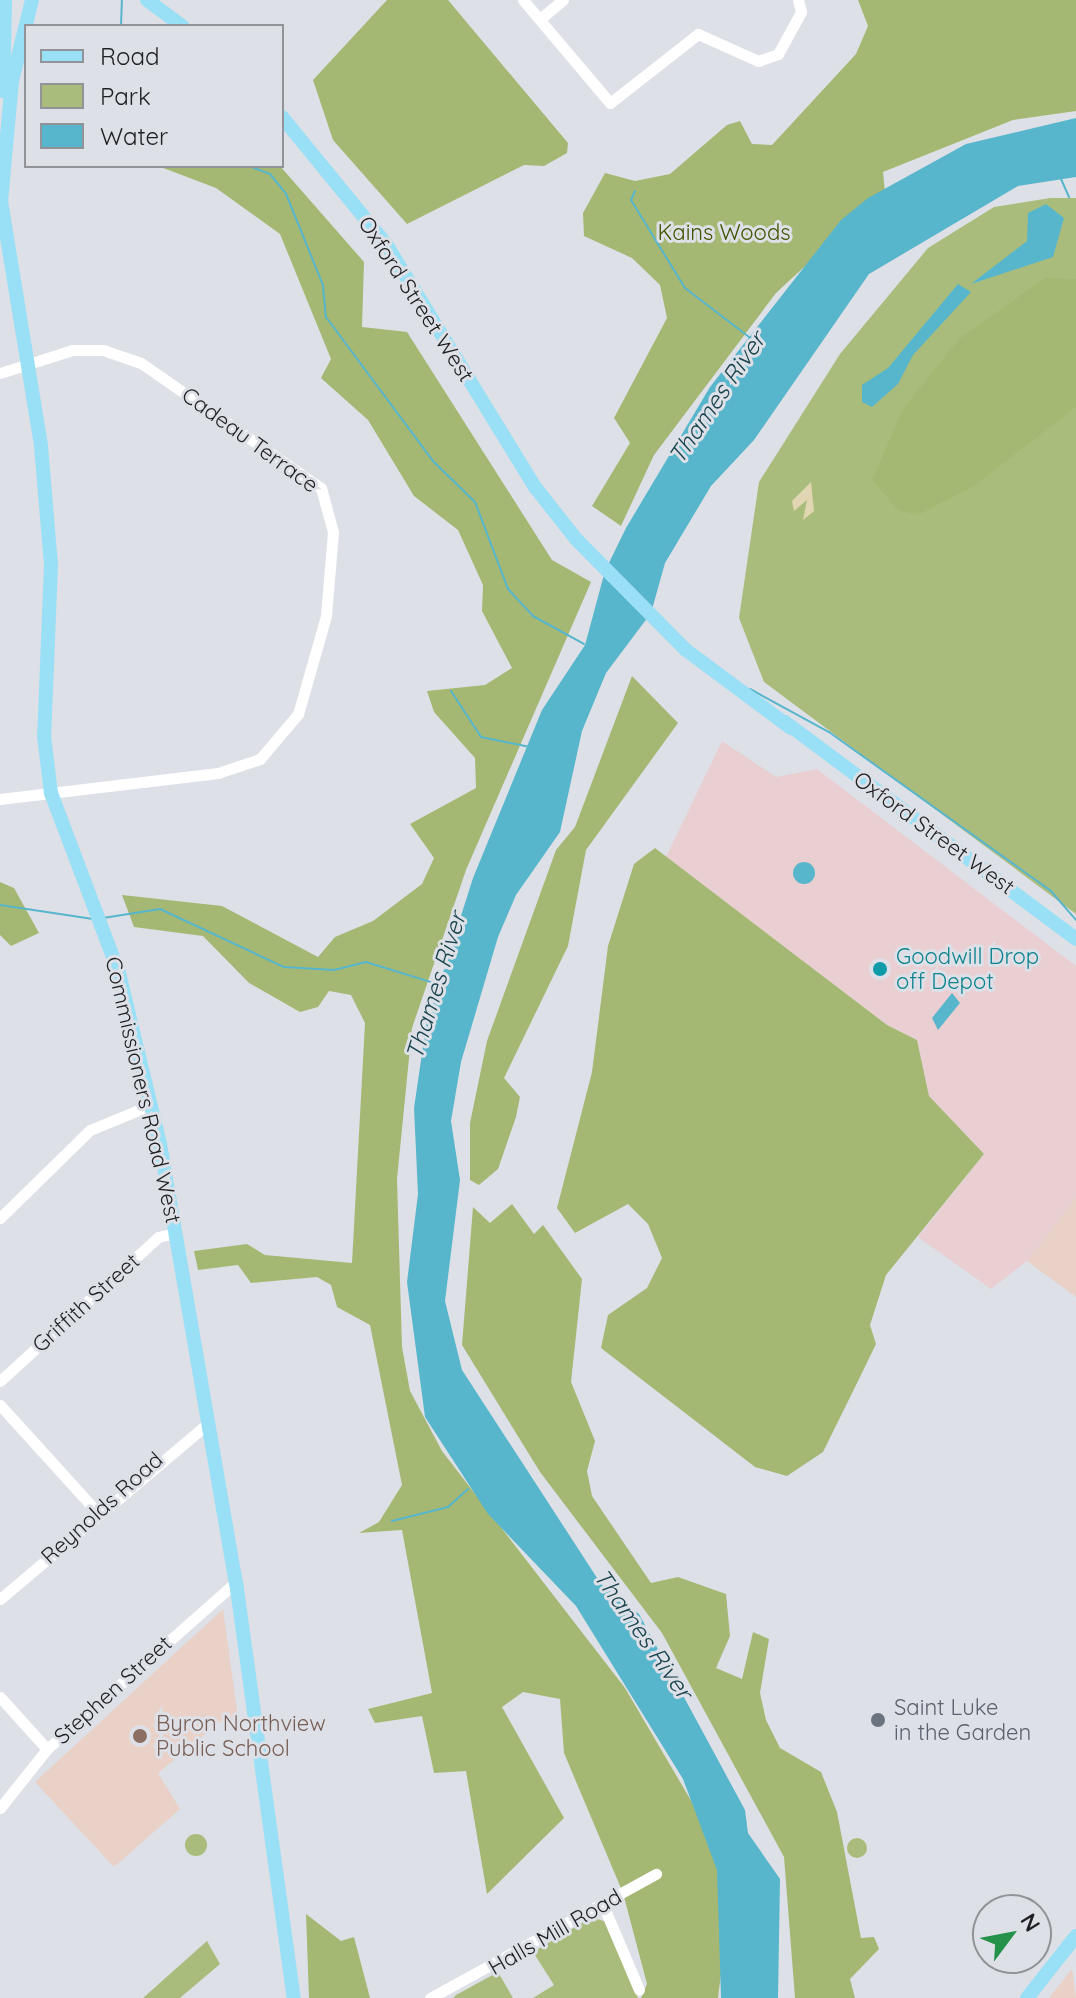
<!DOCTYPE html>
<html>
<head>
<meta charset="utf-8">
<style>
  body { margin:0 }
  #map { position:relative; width:1076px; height:1998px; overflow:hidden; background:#dde0e7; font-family:Quicksand,sans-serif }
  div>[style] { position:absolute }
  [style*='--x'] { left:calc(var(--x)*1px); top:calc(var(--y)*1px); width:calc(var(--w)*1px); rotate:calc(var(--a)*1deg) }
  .industrial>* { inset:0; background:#e9cfd2 }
  .education>* { inset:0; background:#e9d1c7 }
  .green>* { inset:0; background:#aabc7c }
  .round { border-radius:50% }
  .forest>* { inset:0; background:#a5b873 }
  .sand>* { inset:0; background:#e0d7b2 }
  .water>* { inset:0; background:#57b6cc }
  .stream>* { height:2px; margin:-1px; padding:0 1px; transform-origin:1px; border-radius:1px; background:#57b6cc }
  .minor>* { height:11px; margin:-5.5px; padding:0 5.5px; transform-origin:5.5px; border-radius:5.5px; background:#fff }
  .major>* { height:14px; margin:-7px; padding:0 7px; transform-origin:7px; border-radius:7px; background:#99dff5 }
  .dots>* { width:22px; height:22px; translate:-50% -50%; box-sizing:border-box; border:4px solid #dde0e7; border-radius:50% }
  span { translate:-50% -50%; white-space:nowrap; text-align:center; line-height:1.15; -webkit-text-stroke:6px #dde0e7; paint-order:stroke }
  .park-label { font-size:22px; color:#455402 }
  .street-label { font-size:22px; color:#1f2023 }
  .culture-label { font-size:22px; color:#0d838f }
  .left { translate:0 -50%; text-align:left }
  .worship-label { font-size:22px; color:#5b616d }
  .education-label { font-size:22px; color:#785e54 }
  .water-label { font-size:24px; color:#1a454f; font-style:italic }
  .legend { position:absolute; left:24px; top:24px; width:260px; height:144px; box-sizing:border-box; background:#dde0e7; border:2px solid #919399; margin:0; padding:10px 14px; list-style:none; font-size:24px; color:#1f2023 }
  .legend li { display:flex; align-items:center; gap:16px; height:40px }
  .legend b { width:40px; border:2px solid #919399 }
  .north { position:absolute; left:972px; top:1894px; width:80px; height:80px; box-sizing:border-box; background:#dde0e7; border:2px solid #919399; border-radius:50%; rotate:58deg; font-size:22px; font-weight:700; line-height:32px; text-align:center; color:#1f2023 }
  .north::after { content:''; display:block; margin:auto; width:28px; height:36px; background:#24924a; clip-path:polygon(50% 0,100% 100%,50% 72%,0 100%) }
</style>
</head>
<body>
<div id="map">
  <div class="industrial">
    <div style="clip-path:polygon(722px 741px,776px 777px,817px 769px,1076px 966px,1076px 1198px,1027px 1261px,991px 1289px,918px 1237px,984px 1154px,929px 1096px,917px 1040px,887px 1025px,666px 857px)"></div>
  </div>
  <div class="education">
    <div style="clip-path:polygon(1076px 1198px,1076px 1297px,1027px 1261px)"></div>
    <div style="clip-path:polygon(223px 1609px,238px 1717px,220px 1722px,158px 1773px,180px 1809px,114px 1867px,35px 1782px)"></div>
    <div style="clip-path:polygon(1072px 1969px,1076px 1998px,1049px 1998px)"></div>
  </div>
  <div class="green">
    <div style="clip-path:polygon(1050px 198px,1076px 198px,1076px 914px,764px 682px,739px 618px,759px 482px,840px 354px,928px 248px,994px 207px)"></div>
    <div class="round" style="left:185px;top:1834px;width:22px;height:22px"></div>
    <div class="round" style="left:847px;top:1838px;width:20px;height:20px"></div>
    <div style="clip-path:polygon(592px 1917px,606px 1922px,638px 1998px,533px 1998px,554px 1985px,533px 1952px)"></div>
    <div style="clip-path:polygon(207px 1941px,220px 1964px,180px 1998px,143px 1998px)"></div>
    <div style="clip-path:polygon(498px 1972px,513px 1998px,453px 1998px,456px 1995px)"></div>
  </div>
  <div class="forest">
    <div style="clip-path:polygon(387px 0,448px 0,568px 143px,567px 153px,544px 166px,524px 165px,407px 224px,333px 140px,313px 80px)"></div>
    <div style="clip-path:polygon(858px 0,1076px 0,1076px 111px,1013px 120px,883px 172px,885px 192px,776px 293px,654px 455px,621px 526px,592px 506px,630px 443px,614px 418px,667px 318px,660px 285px,632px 258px,584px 236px,583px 213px,605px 173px,635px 181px,670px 174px,727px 125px,740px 121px,752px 144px,772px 145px,856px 54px,868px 26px)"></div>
    <div style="clip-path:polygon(158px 166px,280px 166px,364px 262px,362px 327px,407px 332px,552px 560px,591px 582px,466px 870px,412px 1028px,397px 1179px,402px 1347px,410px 1391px,442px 1451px,625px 1688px,703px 1821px,731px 1893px,718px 1998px,641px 1998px,647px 1984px,623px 1893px,564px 1753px,560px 1699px,523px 1692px,502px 1707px,564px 1818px,487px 1894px,466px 1771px,434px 1773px,422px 1716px,375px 1723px,368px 1709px,432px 1693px,402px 1530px,359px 1533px,379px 1522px,402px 1485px,370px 1325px,337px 1307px,331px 1285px,317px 1277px,251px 1283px,238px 1265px,198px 1270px,194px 1251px,247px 1244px,265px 1255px,352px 1263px,365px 1023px,351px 995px,329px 991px,318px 1007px,300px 1012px,249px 983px,203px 936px,134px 927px,122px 895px,222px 906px,318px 957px,335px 937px,373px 921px,422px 884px,434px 858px,410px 824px,476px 788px,475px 758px,434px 712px,427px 691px,485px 685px,512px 668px,482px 611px,483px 585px,458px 530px,414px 496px,368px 420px,321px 378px,331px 359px,280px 234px,216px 188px)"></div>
    <div style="clip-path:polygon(1045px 278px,1076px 279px,1076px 407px,974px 486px,918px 515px,898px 510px,872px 480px,903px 409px,959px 339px)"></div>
    <div style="clip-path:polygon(632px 676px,678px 723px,586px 850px,568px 946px,504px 1078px,520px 1097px,516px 1117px,498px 1169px,479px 1185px,470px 1180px,470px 1123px,487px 1041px,556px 850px,575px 827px)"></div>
    <div style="clip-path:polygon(655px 848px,887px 1025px,917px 1040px,929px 1096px,984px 1154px,886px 1275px,870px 1325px,876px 1344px,859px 1379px,823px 1452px,787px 1476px,755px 1467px,601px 1348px,608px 1315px,647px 1288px,662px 1258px,648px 1224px,628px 1204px,575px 1233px,557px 1208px,592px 1072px,608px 946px,634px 864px)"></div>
    <div style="clip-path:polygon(0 882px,14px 888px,39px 933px,11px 946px,0 935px)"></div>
    <div style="clip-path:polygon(512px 1204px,534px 1234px,543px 1225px,582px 1279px,571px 1382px,595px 1441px,587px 1471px,592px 1496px,651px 1583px,678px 1577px,726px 1594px,730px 1636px,716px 1668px,742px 1679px,753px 1632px,769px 1639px,760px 1693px,766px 1720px,780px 1748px,821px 1772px,837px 1812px,861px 1938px,874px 1937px,879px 1949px,850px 1979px,855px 1998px,795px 1998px,784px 1857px,662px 1633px,540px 1472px,462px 1345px,473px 1207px,490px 1223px)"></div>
    <div style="clip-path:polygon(306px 1914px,341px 1941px,354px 1937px,370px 1998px,309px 1998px)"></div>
  </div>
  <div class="sand">
    <div style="clip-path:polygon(811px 482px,814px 511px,803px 520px,807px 500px,794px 511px,792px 501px)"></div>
  </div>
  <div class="water">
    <div style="clip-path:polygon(1076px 118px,1076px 177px,1018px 186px,869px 274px,754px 440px,711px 486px,665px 563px,651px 613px,606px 673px,582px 731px,560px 832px,516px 895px,498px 937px,461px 1062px,451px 1121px,460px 1180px,445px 1301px,462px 1370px,601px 1584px,639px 1614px,745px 1810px,748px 1833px,780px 1879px,778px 1998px,721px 1998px,717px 1870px,683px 1779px,576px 1606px,488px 1514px,425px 1417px,407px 1282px,418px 1194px,414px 1108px,426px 1026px,473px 878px,542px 710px,585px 645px,605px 571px,626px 528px,710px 387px,841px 220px,868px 198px,966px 144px)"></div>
    <div style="clip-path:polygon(1046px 204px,1064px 218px,1053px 257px,971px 284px,1027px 241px,1028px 213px)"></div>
    <div style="clip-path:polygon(958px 284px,971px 292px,913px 355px,898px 384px,872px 407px,862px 402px,862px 385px,888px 368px)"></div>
    <div class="round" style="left:793px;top:862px;width:22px;height:22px"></div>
    <div style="clip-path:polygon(952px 993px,960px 1003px,938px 1030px,932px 1018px)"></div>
  </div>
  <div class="stream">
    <div style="--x:121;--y:26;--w:26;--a:-88"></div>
    <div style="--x:249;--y:166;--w:22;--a:21"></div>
    <div style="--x:270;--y:174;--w:26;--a:51"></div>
    <div style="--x:286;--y:194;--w:98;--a:67.9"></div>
    <div style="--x:323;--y:285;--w:32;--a:85"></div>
    <div style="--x:326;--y:317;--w:179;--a:53.4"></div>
    <div style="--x:433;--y:461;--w:59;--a:44.3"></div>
    <div style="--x:475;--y:502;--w:93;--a:69.2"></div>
    <div style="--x:508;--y:589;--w:37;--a:47"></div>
    <div style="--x:533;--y:616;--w:58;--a:28.8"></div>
    <div style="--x:1061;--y:179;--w:20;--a:66"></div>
    <div style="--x:635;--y:191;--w:10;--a:114"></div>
    <div style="--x:631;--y:200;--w:103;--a:58.5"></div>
    <div style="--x:685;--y:288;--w:81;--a:37.4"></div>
    <div style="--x:750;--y:689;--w:90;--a:28.6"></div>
    <div style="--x:829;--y:732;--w:272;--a:35.6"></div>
    <div style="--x:1050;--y:890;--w:40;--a:49"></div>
    <div style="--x:451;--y:691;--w:55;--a:56.9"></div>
    <div style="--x:481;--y:737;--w:50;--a:11.5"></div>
    <div style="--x:0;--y:905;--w:94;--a:8.6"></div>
    <div style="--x:103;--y:918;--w:58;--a:-9"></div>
    <div style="--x:160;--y:909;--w:137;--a:25.1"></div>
    <div style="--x:284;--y:967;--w:50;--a:3.4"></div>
    <div style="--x:334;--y:970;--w:33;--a:-14"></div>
    <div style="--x:366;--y:962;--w:74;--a:17.2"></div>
    <div style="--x:392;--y:1521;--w:58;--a:-14"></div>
    <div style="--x:448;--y:1507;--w:27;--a:-42"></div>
  </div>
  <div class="minor">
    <div style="--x:523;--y:0;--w:135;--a:49.8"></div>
    <div style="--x:610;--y:103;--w:112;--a:-38.1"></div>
    <div style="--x:698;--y:34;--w:66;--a:24.2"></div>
    <div style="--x:758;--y:61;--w:21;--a:-19"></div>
    <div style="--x:778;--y:54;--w:48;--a:-61.3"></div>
    <div style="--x:801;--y:12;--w:12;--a:-104"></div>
    <div style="--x:540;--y:19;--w:30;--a:-40"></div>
    <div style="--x:0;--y:373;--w:76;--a:-17.7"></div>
    <div style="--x:72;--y:350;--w:31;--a:0"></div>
    <div style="--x:103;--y:350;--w:40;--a:18.9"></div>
    <div style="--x:141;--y:363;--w:219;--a:34.8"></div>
    <div style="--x:321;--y:488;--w:46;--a:74.7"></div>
    <div style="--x:333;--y:532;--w:84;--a:94.8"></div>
    <div style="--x:326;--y:616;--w:102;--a:105.9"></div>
    <div style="--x:298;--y:714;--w:59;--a:130.2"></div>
    <div style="--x:260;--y:759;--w:44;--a:161.6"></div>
    <div style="--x:218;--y:773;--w:220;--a:173.2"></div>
    <div style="--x:0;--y:1218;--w:126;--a:-44.4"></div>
    <div style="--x:90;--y:1130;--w:66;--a:-22.3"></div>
    <div style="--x:0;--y:1381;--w:214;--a:-42.3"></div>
    <div style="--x:158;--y:1237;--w:18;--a:-13"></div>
    <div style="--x:0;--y:1405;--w:144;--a:47.8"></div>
    <div style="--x:0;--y:1599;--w:272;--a:-40.2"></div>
    <div style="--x:0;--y:1697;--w:70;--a:47.9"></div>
    <div style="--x:0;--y:1808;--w:75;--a:-51.5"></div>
    <div style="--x:47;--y:1749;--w:252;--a:-41.5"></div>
    <div style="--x:603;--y:1905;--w:92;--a:67"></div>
    <div style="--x:430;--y:1998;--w:258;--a:-28.8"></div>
  </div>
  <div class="major">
    <div style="--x:32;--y:0;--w:83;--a:103.9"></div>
    <div style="--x:12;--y:81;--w:121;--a:95.2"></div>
    <div style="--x:1;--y:201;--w:248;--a:80.7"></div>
    <div style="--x:41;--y:446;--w:119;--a:85.2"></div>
    <div style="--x:51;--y:565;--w:171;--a:92.3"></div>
    <div style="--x:44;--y:736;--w:57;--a:83"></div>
    <div style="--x:51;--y:793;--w:192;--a:69.3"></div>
    <div style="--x:119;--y:973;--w:176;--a:76.5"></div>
    <div style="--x:160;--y:1144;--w:445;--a:80.2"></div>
    <div style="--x:236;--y:1582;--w:420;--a:82.1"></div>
    <div style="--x:147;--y:0;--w:44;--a:36.6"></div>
    <div style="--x:3;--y:91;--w:91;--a:-88.7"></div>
    <div style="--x:282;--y:117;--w:164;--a:50.7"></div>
    <div style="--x:386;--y:244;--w:285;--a:58.5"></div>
    <div style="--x:535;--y:487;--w:66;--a:51.7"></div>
    <div style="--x:576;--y:539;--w:156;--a:45.3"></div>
    <div style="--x:686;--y:650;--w:131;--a:36.6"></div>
    <div style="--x:785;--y:722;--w:363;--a:36.7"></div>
    <div style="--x:1027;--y:1998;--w:79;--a:-51.7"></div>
  </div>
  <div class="dots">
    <div style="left:880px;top:969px;background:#0f9aa8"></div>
    <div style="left:878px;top:1720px;background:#6b7280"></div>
    <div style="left:140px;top:1736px;background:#8d6e63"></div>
  </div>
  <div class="park-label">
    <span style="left:724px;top:233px">Kains Woods</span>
  </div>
  <div class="street-label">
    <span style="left:416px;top:299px;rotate:57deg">Oxford Street West</span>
    <span style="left:250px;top:440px;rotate:36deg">Cadeau Terrace</span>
    <span style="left:934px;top:833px;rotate:36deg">Oxford Street West</span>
    <span style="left:143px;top:1090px;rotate:77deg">Commissioners Road West</span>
    <span style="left:86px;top:1303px;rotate:-42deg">Griffith Street</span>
    <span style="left:102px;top:1508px;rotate:-42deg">Reynolds Road</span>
    <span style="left:113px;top:1690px;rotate:-42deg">Stephen Street</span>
    <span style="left:555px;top:1932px;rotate:-30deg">Halls Mill Road</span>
  </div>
  <div class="culture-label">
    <span class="left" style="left:896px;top:969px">Goodwill Drop<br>off Depot</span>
  </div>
  <div class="worship-label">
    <span class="left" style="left:894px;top:1720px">Saint Luke<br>in the Garden</span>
  </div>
  <div class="education-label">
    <span class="left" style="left:156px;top:1736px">Byron Northview<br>Public School</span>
  </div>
  <div class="water-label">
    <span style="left:717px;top:398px;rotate:-56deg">Thames River</span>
    <span style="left:436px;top:986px;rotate:-73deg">Thames River</span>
    <span style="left:643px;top:1634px;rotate:55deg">Thames River</span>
  </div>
  <ul class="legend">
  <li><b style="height:10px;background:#99dff5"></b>Road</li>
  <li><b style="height:22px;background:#aabc7c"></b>Park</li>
  <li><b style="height:22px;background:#57b6cc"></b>Water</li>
  </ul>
  <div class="north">N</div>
</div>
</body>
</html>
